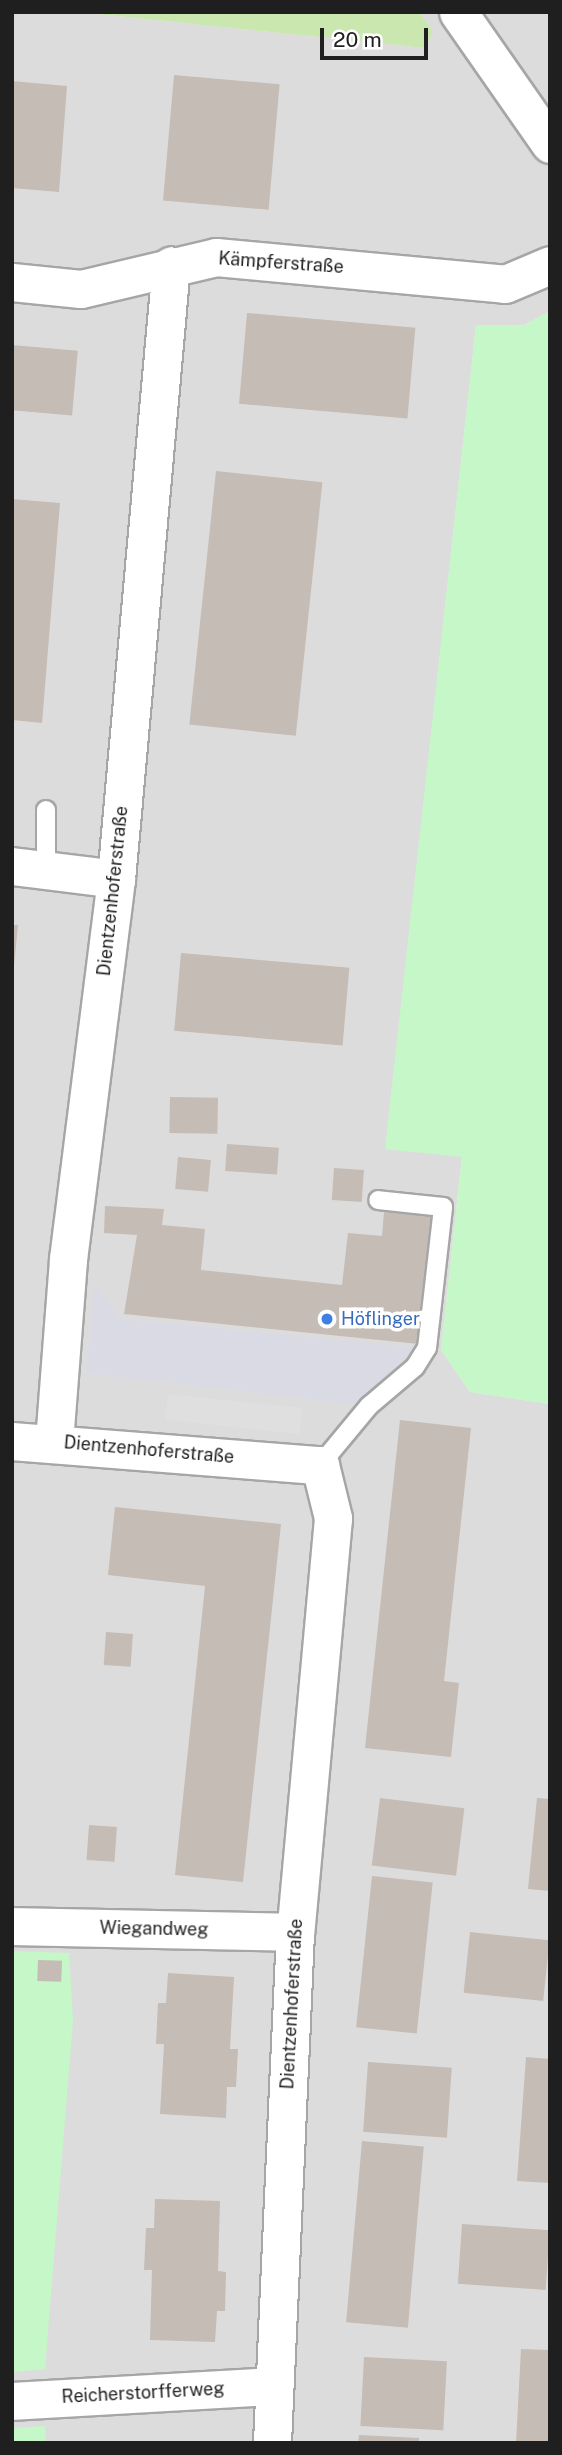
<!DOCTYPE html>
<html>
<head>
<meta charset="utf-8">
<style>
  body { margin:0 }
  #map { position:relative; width:562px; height:2455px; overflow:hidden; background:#efece6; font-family:"Public Sans",sans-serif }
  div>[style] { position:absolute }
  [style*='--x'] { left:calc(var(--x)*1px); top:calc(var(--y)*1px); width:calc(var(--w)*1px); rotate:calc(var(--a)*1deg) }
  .residential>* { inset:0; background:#dddcdc }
  .grass>* { inset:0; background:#c9e7ae }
  .park>* { inset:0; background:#c5f7c9 }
  .parking>* { inset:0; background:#dfdfdf; transform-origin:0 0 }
  .plaza>* { inset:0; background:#dadae5 }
  .building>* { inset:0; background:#c4bcb5; transform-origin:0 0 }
  .roads { filter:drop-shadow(2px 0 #a6a6a6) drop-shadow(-2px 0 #a6a6a6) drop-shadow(0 2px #a6a6a6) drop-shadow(0 -2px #a6a6a6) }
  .service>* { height:18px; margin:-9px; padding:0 9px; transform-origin:9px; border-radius:9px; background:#fff }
  .minor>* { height:37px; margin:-18.5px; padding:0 18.5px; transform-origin:18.5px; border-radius:18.5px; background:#fff }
  .dots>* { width:19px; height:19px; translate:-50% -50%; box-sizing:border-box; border:4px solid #fff; border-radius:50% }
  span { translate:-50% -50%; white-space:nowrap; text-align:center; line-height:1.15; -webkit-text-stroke:7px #fff; paint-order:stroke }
  .street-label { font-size:18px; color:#1f1f1f }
  .shop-label { font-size:18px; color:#366cbe }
  .left { translate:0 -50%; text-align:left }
  .frame { position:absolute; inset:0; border:14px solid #1f1f1f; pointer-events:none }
  .scale { position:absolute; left:320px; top:28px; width:108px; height:32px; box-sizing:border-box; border:4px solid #1f1f1f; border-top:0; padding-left:9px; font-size:21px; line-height:24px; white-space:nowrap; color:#1f1f1f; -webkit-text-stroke:5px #fff; paint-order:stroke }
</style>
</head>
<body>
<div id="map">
  <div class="residential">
    <div style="clip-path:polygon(12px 12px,79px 12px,425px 48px,433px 31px,419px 12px,550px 12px,550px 311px,524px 325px,476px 325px,386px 1149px,462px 1156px,441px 1350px,470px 1392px,550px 1404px,550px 2443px,12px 2443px)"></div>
  </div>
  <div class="grass">
    <div style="clip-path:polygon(79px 12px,419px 12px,433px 31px,425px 48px)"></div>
  </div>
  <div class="park">
    <div style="clip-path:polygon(550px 311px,548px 1024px,550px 1404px,470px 1392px,441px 1350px,462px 1157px,385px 1149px,476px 325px,524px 325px)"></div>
    <div style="clip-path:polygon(12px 1951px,69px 1953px,73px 2020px,45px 2369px,12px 2372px)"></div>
    <div style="clip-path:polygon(45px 2426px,46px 2443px,12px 2443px,12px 2428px)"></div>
  </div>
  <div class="parking">
    <div style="left:168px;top:1394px;width:135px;height:26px;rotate:6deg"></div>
  </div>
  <div class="plaza">
    <div style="clip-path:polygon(95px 1282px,120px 1319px,427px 1348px,369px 1406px,86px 1373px)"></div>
  </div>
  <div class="building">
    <div style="left:174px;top:75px;width:106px;height:126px;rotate:5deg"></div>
    <div style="clip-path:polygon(12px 81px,67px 86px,59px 192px,12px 188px)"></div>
    <div style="left:247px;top:313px;width:169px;height:91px;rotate:5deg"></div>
    <div style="left:12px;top:345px;width:66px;height:65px;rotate:5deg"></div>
    <div style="left:216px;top:471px;width:107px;height:255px;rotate:6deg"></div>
    <div style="clip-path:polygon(12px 499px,60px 503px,42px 723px,12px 720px)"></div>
    <div style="clip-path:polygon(12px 925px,18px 925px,14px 966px,12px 966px)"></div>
    <div style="left:181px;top:953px;width:169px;height:78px;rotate:5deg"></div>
    <div style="left:170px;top:1097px;width:48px;height:36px;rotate:1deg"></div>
    <div style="left:227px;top:1144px;width:52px;height:27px;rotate:4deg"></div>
    <div style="left:178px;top:1157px;width:33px;height:32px;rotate:5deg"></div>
    <div style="left:334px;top:1168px;width:30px;height:32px;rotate:4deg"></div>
    <div style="clip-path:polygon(105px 1206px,164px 1209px,162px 1225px,205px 1229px,201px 1270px,342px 1285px,348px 1233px,382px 1236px,384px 1212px,432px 1216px,419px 1344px,124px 1314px,137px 1235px,104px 1233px)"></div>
    <div style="clip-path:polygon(400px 1420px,471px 1428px,444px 1681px,459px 1683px,451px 1757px,365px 1748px)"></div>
    <div style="clip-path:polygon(115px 1507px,281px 1524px,243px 1882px,175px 1875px,205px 1586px,108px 1575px)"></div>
    <div style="left:106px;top:1632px;width:27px;height:33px;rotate:4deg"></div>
    <div style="left:380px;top:1798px;width:85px;height:68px;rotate:7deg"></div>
    <div style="clip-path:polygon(537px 1798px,550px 1799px,550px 1891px,528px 1889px)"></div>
    <div style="left:89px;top:1825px;width:28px;height:35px;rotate:4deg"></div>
    <div style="left:372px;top:1876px;width:61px;height:152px;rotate:6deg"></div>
    <div style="left:470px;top:1932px;width:80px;height:61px;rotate:6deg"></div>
    <div style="left:38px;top:1960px;width:24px;height:21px;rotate:2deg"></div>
    <div style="clip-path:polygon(168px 1973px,234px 1977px,230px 2049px,238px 2049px,236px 2087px,227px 2087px,226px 2118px,160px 2114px,164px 2044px,156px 2044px,158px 2003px,166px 2003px)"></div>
    <div style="clip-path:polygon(526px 2057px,550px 2059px,550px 2183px,517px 2181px)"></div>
    <div style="left:368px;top:2062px;width:84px;height:70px;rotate:4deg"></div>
    <div style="left:362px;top:2141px;width:62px;height:182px;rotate:5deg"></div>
    <div style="clip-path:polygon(155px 2199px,220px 2201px,218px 2271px,226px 2272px,225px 2311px,217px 2311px,215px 2342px,150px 2340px,152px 2270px,144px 2270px,146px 2228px,154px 2228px)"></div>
    <div style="left:462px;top:2224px;width:88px;height:60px;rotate:4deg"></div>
    <div style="clip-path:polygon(521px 2349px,550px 2350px,550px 2443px,516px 2443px)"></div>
    <div style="left:364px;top:2357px;width:83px;height:69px;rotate:3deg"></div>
    <div style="clip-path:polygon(359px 2435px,419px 2438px,419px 2443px,358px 2443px)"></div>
  </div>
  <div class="roads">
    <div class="service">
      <div style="--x:46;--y:870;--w:60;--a:-90"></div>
      <div style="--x:320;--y:1465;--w:77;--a:-50.3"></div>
      <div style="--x:369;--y:1406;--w:60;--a:-40.3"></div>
      <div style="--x:415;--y:1367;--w:22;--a:-58"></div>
      <div style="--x:427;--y:1348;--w:142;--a:-83.5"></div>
      <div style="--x:443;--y:1207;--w:65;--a:-173.9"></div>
    </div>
    <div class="minor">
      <div style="--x:458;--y:12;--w:161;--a:55.1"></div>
      <div style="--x:12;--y:282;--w:69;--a:5.8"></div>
      <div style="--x:81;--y:289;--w:139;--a:-13.3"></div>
      <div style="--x:216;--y:257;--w:290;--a:5.3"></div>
      <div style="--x:505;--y:284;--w:49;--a:-22.9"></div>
      <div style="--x:12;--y:866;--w:105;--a:7.1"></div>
      <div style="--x:12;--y:1441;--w:309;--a:4.5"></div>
      <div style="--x:320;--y:1465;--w:55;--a:76.2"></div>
      <div style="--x:333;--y:1518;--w:416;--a:95.2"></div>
      <div style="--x:295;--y:1932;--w:512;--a:92.58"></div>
      <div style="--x:54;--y:1442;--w:184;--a:-85.6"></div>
      <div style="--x:68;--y:1259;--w:383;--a:-82.8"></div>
      <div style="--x:116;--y:879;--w:616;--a:-84.88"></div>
      <div style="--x:12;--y:1926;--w:283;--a:1.2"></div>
      <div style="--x:12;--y:2401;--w:262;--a:-3.3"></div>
    </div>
  </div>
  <div class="dots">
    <div style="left:327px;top:1319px;background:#3f7fe0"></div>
  </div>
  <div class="street-label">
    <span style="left:281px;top:263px;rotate:4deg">Kämpferstraße</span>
    <span style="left:113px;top:891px;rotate:-84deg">Dientzenhoferstraße</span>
    <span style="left:149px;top:1450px;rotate:5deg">Dientzenhoferstraße</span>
    <span style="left:154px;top:1929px;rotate:1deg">Wiegandweg</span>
    <span style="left:292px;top:2004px;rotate:-87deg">Dientzenhoferstraße</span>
    <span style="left:143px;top:2393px;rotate:-3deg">Reicherstorfferweg</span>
  </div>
  <div class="shop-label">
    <span class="left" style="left:341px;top:1319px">Höflinger</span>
  </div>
  <div class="frame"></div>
  <div class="scale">20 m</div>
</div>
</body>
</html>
